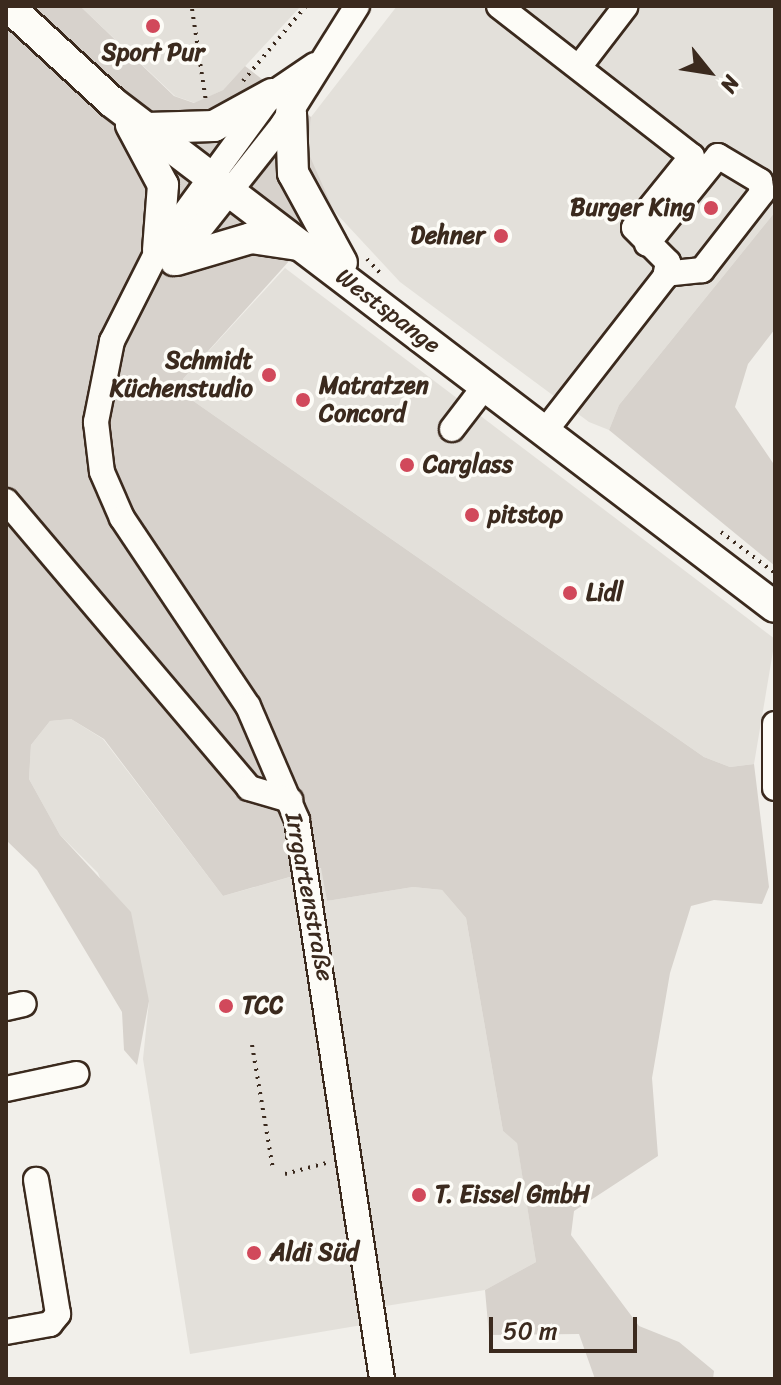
<!DOCTYPE html>
<html>
<head>
<meta charset="utf-8">
<style>
  body { margin:0 }
  #map { position:relative; width:781px; height:1385px; overflow:hidden; background:#f1efea; font-family:Sriracha,sans-serif }
  div>[style] { position:absolute }
  [style*='--x'] { left:calc(var(--x)*1px); top:calc(var(--y)*1px); width:calc(var(--w)*1px); rotate:calc(var(--a)*1deg) }
  .built>* { inset:0; background:#e3e0da }
  .green>* { inset:0; background:#d7d2cc }
  .path>* { height:4px; margin-top:-2px; transform-origin:0; background:repeating-linear-gradient(90deg,#3b2a1e 0 2px,transparent 0 8px) }
  .roads { filter:drop-shadow(2px 0 #3b2a1e) drop-shadow(-2px 0 #3b2a1e) drop-shadow(0 2px #3b2a1e) drop-shadow(0 -2px #3b2a1e) }
  .minor>* { height:24px; margin:-12px; padding:0 12px; transform-origin:12px; border-radius:12px; background:#fdfcf7 }
  .major>* { height:30px; margin:-15px; padding:0 15px; transform-origin:15px; border-radius:15px; background:#fdfcf7 }
  .dots>* { width:22px; height:22px; translate:-50% -50%; box-sizing:border-box; border:4px solid #fdfcf7; border-radius:50% }
  span { translate:-50% -50%; white-space:nowrap; text-align:center; line-height:1.15; -webkit-text-stroke:7px #fdfcf7; paint-order:stroke }
  .poi-label { font-size:24px; color:#3b2a1e; font-weight:700 }
  .right { translate:-100% -50%; text-align:right }
  .left { translate:0 -50%; text-align:left }
  .street-label { font-size:24px; color:#3b2a1e }
  .frame { position:absolute; inset:0; border:8px solid #3b2a1e; pointer-events:none }
  .north { position:absolute; left:669px; top:32px; width:80px; height:80px; -webkit-text-stroke:6px #fdfcf7; paint-order:stroke; rotate:120deg; font-size:22px; font-weight:700; line-height:32px; text-align:center; color:#3b2a1e }
  .north::after { content:''; display:block; margin:auto; width:28px; height:36px; background:#3b2a1e; clip-path:polygon(50% 0,100% 100%,50% 72%,0 100%) }
  .scale { position:absolute; left:489px; top:1317px; width:148px; height:36px; box-sizing:border-box; border:4px solid #3b2a1e; border-top:0; padding-left:10px; font-size:24px; line-height:28px; white-space:nowrap; color:#3b2a1e; -webkit-text-stroke:6px #fdfcf7; paint-order:stroke }
</style>
</head>
<body>
<div id="map">
  <div class="built">
    <div style="clip-path:polygon(80px 6px,301px 6px,223px 90px,195px 103px,175px 96px)"></div>
    <div style="clip-path:polygon(397px 6px,775px 6px,775px 212px,619px 405px,609px 430px,589px 422px,400px 282px,334px 211px,316px 181px,308px 152px,311px 117px)"></div>
    <div style="clip-path:polygon(285px 268px,775px 639px,754px 764px,730px 767px,704px 757px,189px 398px,183px 379px)"></div>
    <div style="clip-path:polygon(71px 719px,103px 739px,223px 896px,322px 868px,327px 901px,413px 887px,442px 890px,466px 918px,503px 1131px,517px 1142px,536px 1262px,485px 1290px,367px 1309px,368px 1324px,190px 1354px,143px 1059px,149px 1001px,98px 873px,60px 835px,29px 779px,31px 745px,50px 721px)"></div>
  </div>
  <div class="green">
    <div style="clip-path:polygon(6px 6px,80px 6px,174px 96px,194px 103px,223px 90px,245px 66px,311px 117px,308px 152px,334px 211px,183px 379px,189px 398px,704px 757px,730px 767px,754px 764px,769px 887px,762px 904px,714px 900px,691px 906px,670px 973px,652px 1078px,658px 1156px,574px 1211px,571px 1235px,639px 1326px,679px 1342px,714px 1371px,713px 1379px,595px 1379px,579px 1334px,489px 1335px,485px 1290px,536px 1262px,517px 1143px,503px 1131px,466px 918px,442px 890px,413px 887px,327px 901px,321px 868px,223px 896px,104px 739px,71px 719px,50px 721px,31px 745px,29px 779px,60px 835px,131px 912px,149px 1001px,137px 1065px,124px 1050px,122px 1012px,37px 870px,6px 840px)"></div>
    <div style="clip-path:polygon(775px 212px,775px 329px,748px 364px,735px 407px,775px 466px,775px 566px,609px 430px,619px 405px)"></div>
  </div>
  <div class="path">
    <div style="--x:192;--y:9;--w:94;--a:81.4"></div>
    <div style="--x:243;--y:81;--w:98;--a:-50"></div>
    <div style="--x:367;--y:259;--w:19;--a:47"></div>
    <div style="--x:721;--y:532;--w:68;--a:37.2"></div>
    <div style="--x:252;--y:1045;--w:126;--a:80.4"></div>
    <div style="--x:285;--y:1174;--w:47;--a:-14.9"></div>
  </div>
  <div class="roads">
    <div class="minor">
      <div style="--x:499;--y:6;--w:244;--a:37.9"></div>
      <div style="--x:692;--y:156;--w:92;--a:128.9"></div>
      <div style="--x:634;--y:228;--w:48;--a:45"></div>
      <div style="--x:668;--y:262;--w:15;--a:101"></div>
      <div style="--x:665;--y:277;--w:195;--a:127.9"></div>
      <div style="--x:315;--y:65;--w:52;--a:146"></div>
      <div style="--x:272;--y:94;--w:193;--a:126.2"></div>
      <div style="--x:158;--y:250;--w:102;--a:116.8"></div>
      <div style="--x:112;--y:341;--w:83;--a:101.2"></div>
      <div style="--x:96;--y:422;--w:50;--a:83.2"></div>
      <div style="--x:102;--y:472;--w:50;--a:66.5"></div>
      <div style="--x:122;--y:518;--w:226;--a:56.2"></div>
      <div style="--x:248;--y:706;--w:124;--a:66.7"></div>
      <div style="--x:297;--y:820;--w:565;--a:81.35"></div>
      <div style="--x:579;--y:67;--w:76;--a:-52.5"></div>
      <div style="--x:647;--y:244;--w:113;--a:-51.1"></div>
      <div style="--x:718;--y:156;--w:49;--a:30.8"></div>
      <div style="--x:760;--y:181;--w:12;--a:81"></div>
      <div style="--x:762;--y:193;--w:98;--a:127.9"></div>
      <div style="--x:702;--y:270;--w:36;--a:174"></div>
      <div style="--x:173;--y:263;--w:177;--a:-51.6"></div>
      <div style="--x:283;--y:124;--w:139;--a:-57.9"></div>
      <div style="--x:452;--y:429;--w:54;--a:-52.5"></div>
      <div style="--x:6;--y:501;--w:376;--a:49.7"></div>
      <div style="--x:249;--y:788;--w:43;--a:16.3"></div>
      <div style="--x:775;--y:724;--w:64;--a:90"></div>
      <div style="--x:6;--y:1008;--w:18;--a:-13"></div>
      <div style="--x:6;--y:1089;--w:72;--a:-12.1"></div>
      <div style="--x:6;--y:1332;--w:45;--a:-10.3"></div>
      <div style="--x:50;--y:1324;--w:13;--a:-51"></div>
      <div style="--x:58;--y:1314;--w:136;--a:-99.3"></div>
    </div>
    <div class="major">
      <div style="--x:8;--y:6;--w:142;--a:42.7"></div>
      <div style="--x:112;--y:102;--w:833;--a:37.3"></div>
      <div style="--x:291;--y:113;--w:60;--a:88.1"></div>
      <div style="--x:293;--y:173;--w:102;--a:61.4"></div>
      <div style="--x:131;--y:125;--w:68;--a:61.9"></div>
      <div style="--x:163;--y:185;--w:65;--a:94.4"></div>
      <div style="--x:147;--y:128;--w:67;--a:-1.7"></div>
      <div style="--x:214;--y:126;--w:66;--a:-28.9"></div>
      <div style="--x:177;--y:260;--w:77;--a:-16.6"></div>
      <div style="--x:251;--y:238;--w:49;--a:8.3"></div>
    </div>
  </div>
  <div class="dots">
    <div style="left:153px;top:26px;background:#d1495b"></div>
    <div style="left:711px;top:208px;background:#d1495b"></div>
    <div style="left:501px;top:236px;background:#d1495b"></div>
    <div style="left:269px;top:375px;background:#d1495b"></div>
    <div style="left:303px;top:400px;background:#d1495b"></div>
    <div style="left:407px;top:465px;background:#d1495b"></div>
    <div style="left:472px;top:515px;background:#d1495b"></div>
    <div style="left:570px;top:593px;background:#d1495b"></div>
    <div style="left:226px;top:1006px;background:#d1495b"></div>
    <div style="left:419px;top:1195px;background:#d1495b"></div>
    <div style="left:254px;top:1253px;background:#d1495b"></div>
  </div>
  <div class="poi-label">
    <span style="left:153px;top:53px">Sport Pur</span>
    <span class="right" style="left:695px;top:208px">Burger King</span>
    <span class="right" style="left:485px;top:236px">Dehner</span>
    <span class="right" style="left:253px;top:375px">Schmidt<br>Küchenstudio</span>
    <span class="left" style="left:319px;top:400px">Matratzen<br>Concord</span>
    <span class="left" style="left:423px;top:465px">Carglass</span>
    <span class="left" style="left:488px;top:515px">pitstop</span>
    <span class="left" style="left:586px;top:593px">Lidl</span>
    <span class="left" style="left:242px;top:1006px">TCC</span>
    <span class="left" style="left:435px;top:1195px">T. Eissel GmbH</span>
    <span class="left" style="left:270px;top:1253px">Aldi Süd</span>
  </div>
  <div class="street-label">
    <span style="left:388px;top:311px;rotate:37deg">Westspange</span>
    <span style="left:309px;top:897px;rotate:79deg">Irrgartenstraße</span>
  </div>
  <div class="frame"></div>
  <div class="north">N</div>
  <div class="scale">50 m</div>
</div>
</body>
</html>
